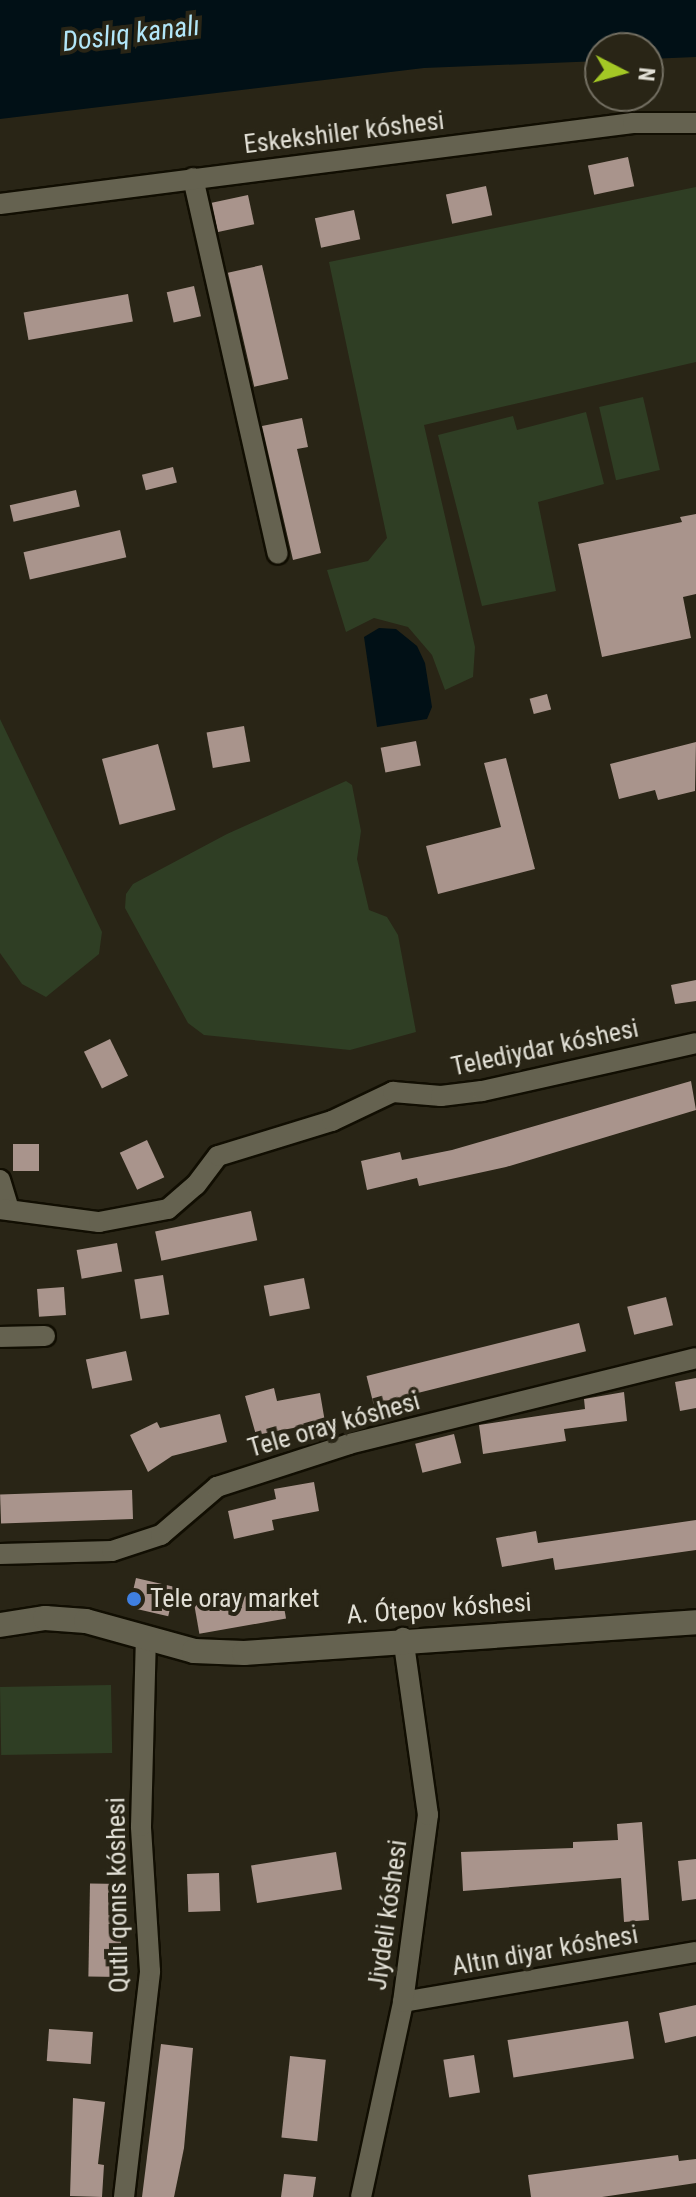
<!DOCTYPE html>
<html>
<head>
<meta charset="utf-8">
<style>
  body { margin:0 }
  #map { position:relative; width:696px; height:2197px; overflow:hidden; background:#292516; font-family:"Roboto Condensed",sans-serif }
  div>[style] { position:absolute }
  [style*='--x'] { left:calc(var(--x)*1px); top:calc(var(--y)*1px); width:calc(var(--w)*1px); rotate:calc(var(--a)*1deg) }
  .green>* { inset:0; background:#2f3e24; transform-origin:0 0 }
  .water>* { inset:0; background:#011016 }
  .building>* { inset:0; background:#a9948c; transform-origin:0 0 }
  .roads { filter:drop-shadow(2px 0 #110e02) drop-shadow(-2px 0 #110e02) drop-shadow(0 2px #110e02) drop-shadow(0 -2px #110e02) }
  .street>* { height:20px; margin:-10px; padding:0 10px; transform-origin:10px; border-radius:10px; background:#656250 }
  .secondary>* { height:24px; margin:-12px; padding:0 12px; transform-origin:12px; border-radius:12px; background:#656250 }
  .dots>* { width:22px; height:22px; translate:-50% -50%; box-sizing:border-box; border:4px solid #292516; border-radius:50% }
  span { translate:-50% -50%; white-space:nowrap; text-align:center; line-height:1.15; -webkit-text-stroke:8px #292516; paint-order:stroke }
  .street-label { font-size:26px; color:#e1dfd5 }
  .poi-label { font-size:26px; color:#e1dfd5 }
  .left { translate:0 -50%; text-align:left }
  .water-label { font-size:28px; color:#b2e6f8; font-style:italic }
  .north { position:absolute; left:584px; top:32px; width:80px; height:80px; box-sizing:border-box; background:#292516; border:2px solid #736f62; border-radius:50%; rotate:96deg; font-size:22px; font-weight:700; line-height:32px; text-align:center; color:#e1dfd5 }
  .north::after { content:''; display:block; margin:auto; width:28px; height:36px; background:#a4c825; clip-path:polygon(50% 0,100% 100%,50% 72%,0 100%) }
</style>
</head>
<body>
<div id="map">
  <div class="green">
    <div style="clip-path:polygon(696px 187px,696px 362px,424px 425px,475px 647px,473px 677px,445px 690px,432px 655px,408px 627px,374px 618px,346px 632px,327px 570px,368px 561px,387px 538px,329px 262px)"></div>
    <div style="left:643px;top:397px;width:75px;height:45px;rotate:77deg"></div>
    <div style="clip-path:polygon(586px 412px,604px 484px,538px 502px,556px 591px,482px 606px,438px 435px,513px 416px,517px 430px)"></div>
    <div style="clip-path:polygon(0 719px,102px 932px,99px 954px,46px 997px,22px 984px,0 953px)"></div>
    <div style="clip-path:polygon(346px 781px,352px 785px,361px 831px,357px 859px,369px 910px,387px 917px,398px 935px,416px 1032px,350px 1050px,204px 1035px,188px 1023px,125px 908px,126px 894px,133px 884px,227px 834px)"></div>
    <div style="left:111px;top:1685px;width:68px;height:111px;rotate:89deg"></div>
  </div>
  <div class="water">
    <div style="clip-path:polygon(0 0,696px 0,696px 57px,648px 59px,648px 48px,600px 48px,600px 61px,424px 68px,0 119px)"></div>
    <div style="clip-path:polygon(379px 628px,396px 629px,417px 646px,425px 663px,432px 707px,427px 719px,377px 727px,364px 637px)"></div>
  </div>
  <div class="building">
    <div style="left:628px;top:157px;width:30px;height:41px;rotate:78deg"></div>
    <div style="left:486px;top:186px;width:30px;height:41px;rotate:78deg"></div>
    <div style="left:248px;top:195px;width:30px;height:37px;rotate:78deg"></div>
    <div style="left:354px;top:210px;width:30px;height:40px;rotate:78deg"></div>
    <div style="left:262px;top:265px;width:117px;height:35px;rotate:77deg"></div>
    <div style="left:194px;top:286px;width:31px;height:28px;rotate:77deg"></div>
    <div style="left:128px;top:294px;width:28px;height:106px;rotate:80deg"></div>
    <div style="clip-path:polygon(302px 418px,308px 447px,297px 449px,321px 553px,293px 560px,262px 426px)"></div>
    <div style="left:173px;top:467px;width:16px;height:32px;rotate:76deg"></div>
    <div style="left:76px;top:490px;width:17px;height:68px;rotate:77deg"></div>
    <div style="clip-path:polygon(696px 514px,696px 594px,683px 597px,691px 638px,602px 657px,578px 544px,682px 522px,680px 517px)"></div>
    <div style="left:120px;top:530px;width:28px;height:99px;rotate:77deg"></div>
    <div style="left:547px;top:694px;width:16px;height:18px;rotate:75deg"></div>
    <div style="left:244px;top:726px;width:36px;height:38px;rotate:80deg"></div>
    <div style="left:416px;top:741px;width:25px;height:36px;rotate:79deg"></div>
    <div style="clip-path:polygon(696px 742px,695px 791px,658px 800px,655px 790px,619px 799px,610px 764px)"></div>
    <div style="left:158px;top:744px;width:68px;height:58px;rotate:75deg"></div>
    <div style="clip-path:polygon(506px 758px,535px 869px,438px 894px,426px 846px,501px 827px,484px 763px)"></div>
    <div style="clip-path:polygon(696px 980px,696px 1001px,675px 1004px,671px 985px)"></div>
    <div style="left:110px;top:1039px;width:41px;height:29px;rotate:64deg"></div>
    <div style="clip-path:polygon(691px 1081px,696px 1110px,506px 1167px,419px 1186px,417px 1178px,367px 1190px,361px 1161px,400px 1152px,402px 1160px,452px 1150px)"></div>
    <div style="left:147px;top:1140px;width:41px;height:30px;rotate:65deg"></div>
    <div style="left:13px;top:1144px;width:26px;height:27px"></div>
    <div style="left:251px;top:1211px;width:30px;height:98px;rotate:78deg"></div>
    <div style="left:117px;top:1243px;width:29px;height:41px;rotate:80deg"></div>
    <div style="left:163px;top:1275px;width:40px;height:29px;rotate:81deg"></div>
    <div style="left:304px;top:1278px;width:31px;height:41px;rotate:79deg"></div>
    <div style="left:64px;top:1287px;width:28px;height:27px;rotate:86deg"></div>
    <div style="left:666px;top:1297px;width:29px;height:40px;rotate:76deg"></div>
    <div style="left:579px;top:1323px;width:29px;height:219px;rotate:76deg"></div>
    <div style="left:126px;top:1351px;width:30px;height:41px;rotate:78deg"></div>
    <div style="clip-path:polygon(696px 1378px,696px 1408px,680px 1411px,675px 1382px)"></div>
    <div style="clip-path:polygon(274px 1388px,277px 1401px,320px 1393px,325px 1422px,256px 1435px,245px 1396px)"></div>
    <div style="clip-path:polygon(624px 1392px,627px 1421px,564px 1429px,566px 1441px,483px 1454px,479px 1425px,585px 1409px,584px 1399px)"></div>
    <div style="clip-path:polygon(220px 1414px,227px 1442px,172px 1456px,148px 1472px,130px 1435px,157px 1422px,160px 1428px)"></div>
    <div style="left:454px;top:1434px;width:30px;height:40px;rotate:76deg"></div>
    <div style="clip-path:polygon(314px 1482px,319px 1511px,272px 1520px,274px 1530px,234px 1539px,228px 1511px,276px 1499px,274px 1489px)"></div>
    <div style="left:132px;top:1490px;width:29px;height:132px;rotate:88deg"></div>
    <div style="clip-path:polygon(696px 1520px,696px 1550px,555px 1570px,553px 1558px,502px 1567px,496px 1538px,536px 1531px,538px 1543px)"></div>
    <div style="left:136px;top:1578px;width:40px;height:30px;rotate:13deg"></div>
    <div style="left:281px;top:1590px;width:29px;height:88px;rotate:80deg"></div>
    <div style="clip-path:polygon(642px 1822px,649px 1920px,624px 1922px,621px 1878px,463px 1891px,461px 1852px,573px 1848px,573px 1842px,618px 1840px,617px 1824px)"></div>
    <div style="left:336px;top:1852px;width:38px;height:86px;rotate:81deg"></div>
    <div style="clip-path:polygon(696px 1859px,696px 1899px,682px 1901px,678px 1861px)"></div>
    <div style="left:219px;top:1873px;width:38px;height:32px;rotate:88deg"></div>
    <div style="left:122px;top:1884px;width:93px;height:32px;rotate:91deg"></div>
    <div style="clip-path:polygon(696px 2005px,696px 2036px,665px 2043px,659px 2013px)"></div>
    <div style="left:628px;top:2021px;width:38px;height:122px;rotate:81deg"></div>
    <div style="left:49px;top:2029px;width:44px;height:32px;rotate:4deg"></div>
    <div style="clip-path:polygon(161px 2044px,193px 2048px,184px 2148px,174px 2197px,142px 2197px)"></div>
    <div style="left:474px;top:2055px;width:38px;height:31px;rotate:81deg"></div>
    <div style="left:290px;top:2056px;width:36px;height:82px;rotate:6deg"></div>
    <div style="clip-path:polygon(73px 2098px,105px 2102px,98px 2164px,104px 2165px,102px 2197px,70px 2196px)"></div>
    <div style="clip-path:polygon(678px 2155px,679px 2161px,696px 2159px,696px 2183px,602px 2197px,531px 2197px,528px 2175px)"></div>
    <div style="clip-path:polygon(284px 2174px,316px 2177px,313px 2197px,281px 2197px)"></div>
  </div>
  <div class="roads">
    <div class="street">
      <div style="--x:193;--y:178;--w:385;--a:77.3"></div>
      <div style="--x:0;--y:204;--w:638;--a:-7.29"></div>
      <div style="--x:633;--y:123;--w:63;--a:0"></div>
      <div style="--x:0;--y:1180;--w:30;--a:73"></div>
      <div style="--x:0;--y:1209;--w:100;--a:7.5"></div>
      <div style="--x:99;--y:1222;--w:70;--a:-10.7"></div>
      <div style="--x:168;--y:1209;--w:37;--a:-41"></div>
      <div style="--x:196;--y:1185;--w:36;--a:-53"></div>
      <div style="--x:218;--y:1156;--w:119;--a:-17.1"></div>
      <div style="--x:332;--y:1121;--w:68;--a:-25.4"></div>
      <div style="--x:393;--y:1092;--w:48;--a:4.8"></div>
      <div style="--x:441;--y:1096;--w:41;--a:-7"></div>
      <div style="--x:482;--y:1091;--w:219;--a:-12.6"></div>
      <div style="--x:0;--y:1337;--w:45;--a:-1.3"></div>
      <div style="--x:0;--y:1554;--w:112;--a:-1.5"></div>
      <div style="--x:112;--y:1551;--w:52;--a:-18.1"></div>
      <div style="--x:161;--y:1535;--w:74;--a:-40.6"></div>
      <div style="--x:217;--y:1487;--w:139;--a:-18"></div>
      <div style="--x:349;--y:1444;--w:357;--a:-13.9"></div>
      <div style="--x:403;--y:2002;--w:297;--a:-9.7"></div>
      <div style="--x:124;--y:2197;--w:227;--a:-83.4"></div>
      <div style="--x:150;--y:1971;--w:145;--a:-93.6"></div>
      <div style="--x:141;--y:1826;--w:188;--a:-88.5"></div>
      <div style="--x:361;--y:2197;--w:199;--a:-77.8"></div>
      <div style="--x:403;--y:2002;--w:189;--a:-82.4"></div>
      <div style="--x:428;--y:1815;--w:179;--a:-98"></div>
    </div>
    <div class="secondary">
      <div style="--x:0;--y:1625;--w:46;--a:-8.8"></div>
      <div style="--x:45;--y:1618;--w:41;--a:4.2"></div>
      <div style="--x:86;--y:1621;--w:112;--a:15.5"></div>
      <div style="--x:194;--y:1651;--w:50;--a:2.3"></div>
      <div style="--x:244;--y:1653;--w:453;--a:-3.9"></div>
    </div>
  </div>
  <div class="dots">
    <div style="left:134px;top:1599px;background:#3f7fe0"></div>
  </div>
  <div class="street-label">
    <span style="left:344px;top:133px;rotate:-7deg">Eskekshiler kóshesi</span>
    <span style="left:545px;top:1048px;rotate:-12deg">Telediydar kóshesi</span>
    <span style="left:334px;top:1425px;rotate:-16deg">Tele oray kóshesi</span>
    <span style="left:439px;top:1609px;rotate:-4deg">A. Ótepov kóshesi</span>
    <span style="left:118px;top:1895px;rotate:-91deg">Qutlı qonıs kóshesi</span>
    <span style="left:388px;top:1915px;rotate:-82deg">Jiydeli kóshesi</span>
    <span style="left:545px;top:1951px;rotate:-10deg">Altın diyar kóshesi</span>
  </div>
  <div class="poi-label">
    <span class="left" style="left:150px;top:1599px">Tele oray market</span>
  </div>
  <div class="water-label">
    <span style="left:131px;top:34px;rotate:-7deg">Doslıq kanalı</span>
  </div>
  <div class="north">N</div>
</div>
</body>
</html>
